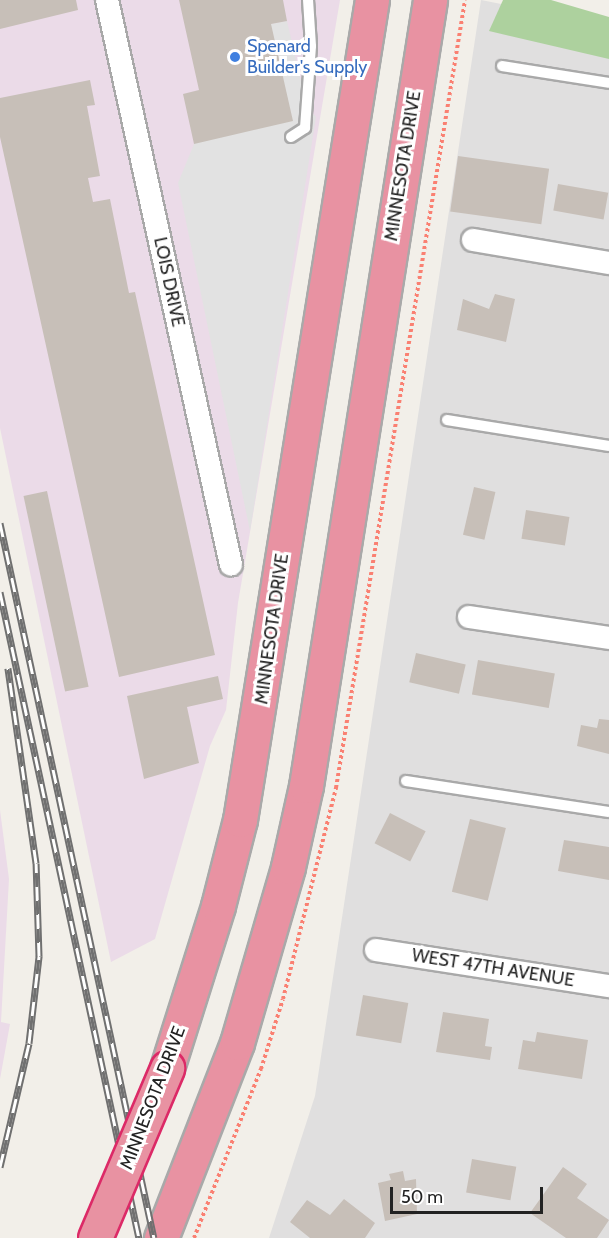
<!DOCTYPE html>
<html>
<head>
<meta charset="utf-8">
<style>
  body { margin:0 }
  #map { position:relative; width:609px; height:1238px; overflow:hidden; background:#f2efe9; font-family:Cabin,sans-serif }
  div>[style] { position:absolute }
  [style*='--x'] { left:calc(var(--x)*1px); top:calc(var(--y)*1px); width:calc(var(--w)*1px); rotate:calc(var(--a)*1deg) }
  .residential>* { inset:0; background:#e0dfdf }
  .industrial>* { inset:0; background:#ebdbe8 }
  .forest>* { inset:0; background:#add19e }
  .parking>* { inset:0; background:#e2e2e2 }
  .building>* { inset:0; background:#c7bfb8; transform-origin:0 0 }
  .path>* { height:4px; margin-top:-2px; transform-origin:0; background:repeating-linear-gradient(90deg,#fa8072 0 3px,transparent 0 6px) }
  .roads { filter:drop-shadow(2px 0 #a9a9a9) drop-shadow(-2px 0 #a9a9a9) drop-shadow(0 2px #a9a9a9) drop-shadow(0 -2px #a9a9a9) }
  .lane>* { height:10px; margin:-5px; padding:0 5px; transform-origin:5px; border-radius:5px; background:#fff }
  .street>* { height:22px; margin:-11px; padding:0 11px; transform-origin:11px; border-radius:11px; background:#fff }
  .highway>* { height:33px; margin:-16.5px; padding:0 16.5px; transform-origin:16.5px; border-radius:16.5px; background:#e892a2 }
  .rail>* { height:7px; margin-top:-3.5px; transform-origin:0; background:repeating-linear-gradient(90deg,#fff 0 14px,#707070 0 28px); box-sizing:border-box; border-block:2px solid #707070 }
  .bridges { filter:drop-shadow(2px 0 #dc2a67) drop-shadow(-2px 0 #dc2a67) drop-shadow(0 2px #dc2a67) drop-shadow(0 -2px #dc2a67) }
  .highway-bridge>* { height:33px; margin:-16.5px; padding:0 16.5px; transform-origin:16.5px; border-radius:16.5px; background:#e892a2 }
  .dots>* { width:16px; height:16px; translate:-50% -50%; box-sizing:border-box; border:3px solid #fff; border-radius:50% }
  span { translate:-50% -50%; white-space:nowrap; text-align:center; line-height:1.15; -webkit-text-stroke:6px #fff; paint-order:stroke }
  .shop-label { font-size:18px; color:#366cbe }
  .left { translate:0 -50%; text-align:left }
  .street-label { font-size:18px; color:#222 }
  .scale { position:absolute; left:390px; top:1187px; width:153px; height:27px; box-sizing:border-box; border:3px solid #222; border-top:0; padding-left:8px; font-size:18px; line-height:21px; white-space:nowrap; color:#222; -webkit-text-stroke:4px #fff; paint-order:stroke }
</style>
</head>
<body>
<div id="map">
  <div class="residential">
    <div style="clip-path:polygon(481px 0,609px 25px,609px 1238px,269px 1238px,315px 1096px)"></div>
  </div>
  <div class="industrial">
    <div style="clip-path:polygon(0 0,340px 0,238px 603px,226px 710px,210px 746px,155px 939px,111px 962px,0 428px)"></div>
    <div style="clip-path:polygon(0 810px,9px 879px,1px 1022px,10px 1024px,0 1079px)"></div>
  </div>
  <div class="forest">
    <div style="clip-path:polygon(503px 0,551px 0,609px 17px,609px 59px,489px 31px)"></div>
  </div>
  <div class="parking">
    <div style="clip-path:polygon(287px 21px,307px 107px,316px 117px,250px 531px,178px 183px,194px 144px,271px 24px)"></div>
  </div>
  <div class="building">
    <div style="clip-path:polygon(0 0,76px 0,78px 10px,0 29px)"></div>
    <div style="clip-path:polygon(179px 0,283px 0,287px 21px,271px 24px,293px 121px,194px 144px,183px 94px,199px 90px)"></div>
    <div style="clip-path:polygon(90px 80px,95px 105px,87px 106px,100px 176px,88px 178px,93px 202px,110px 199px,129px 293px,135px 292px,215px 655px,119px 677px,0 137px,0 98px)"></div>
    <div style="left:458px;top:156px;width:92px;height:56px;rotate:8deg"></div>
    <div style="left:558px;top:184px;width:51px;height:27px;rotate:10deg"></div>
    <div style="clip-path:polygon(495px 294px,515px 299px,506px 342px,457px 330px,463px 299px,489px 309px)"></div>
    <div style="left:474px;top:487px;width:22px;height:49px;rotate:13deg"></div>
    <div style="left:47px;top:491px;width:200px;height:24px;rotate:78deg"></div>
    <div style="left:526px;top:510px;width:44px;height:29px;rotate:9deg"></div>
    <div style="left:416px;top:653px;width:51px;height:30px;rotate:13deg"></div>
    <div style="left:478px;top:660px;width:78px;height:35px;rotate:10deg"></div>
    <div style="clip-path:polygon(218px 676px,223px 699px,187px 707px,199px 763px,144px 779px,127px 696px)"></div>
    <div style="clip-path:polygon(599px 719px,609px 720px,609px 754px,577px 746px,581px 725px,597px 728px)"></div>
    <div style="left:390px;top:813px;width:40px;height:34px;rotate:27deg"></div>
    <div style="left:470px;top:819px;width:37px;height:75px;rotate:14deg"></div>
    <div style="clip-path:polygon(564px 840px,609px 847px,609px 880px,558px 871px)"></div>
    <div style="left:363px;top:995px;width:46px;height:41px;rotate:10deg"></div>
    <div style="clip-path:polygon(443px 1012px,489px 1019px,485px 1046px,492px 1047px,490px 1060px,436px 1052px)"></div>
    <div style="clip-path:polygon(537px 1032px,588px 1040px,582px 1079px,518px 1069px,523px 1040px,535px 1042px)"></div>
    <div style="left:472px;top:1159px;width:45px;height:34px;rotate:10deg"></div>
    <div style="clip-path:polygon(563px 1167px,587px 1184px,577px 1198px,609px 1220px,597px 1238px,566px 1238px,530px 1213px)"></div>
    <div style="clip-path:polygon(403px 1171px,405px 1181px,416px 1179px,417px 1214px,385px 1221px,378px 1183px,391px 1180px,389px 1174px)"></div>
    <div style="clip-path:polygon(344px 1199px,375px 1223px,365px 1238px,310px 1238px,290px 1222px,307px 1200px,330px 1215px)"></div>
  </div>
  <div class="path">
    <div style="--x:194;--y:1238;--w:182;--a:-68.4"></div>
    <div style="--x:261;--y:1069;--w:73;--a:-72.6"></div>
    <div style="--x:283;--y:999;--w:218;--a:-75.9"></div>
    <div style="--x:336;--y:788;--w:798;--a:-80.7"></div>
  </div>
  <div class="roads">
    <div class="lane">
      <div style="--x:502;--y:66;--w:108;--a:9"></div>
      <div style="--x:291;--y:137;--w:17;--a:-33"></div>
      <div style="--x:305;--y:128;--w:82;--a:-85.8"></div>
      <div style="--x:311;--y:46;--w:46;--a:-93.7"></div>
      <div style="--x:447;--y:420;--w:164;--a:9.1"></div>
      <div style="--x:406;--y:781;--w:205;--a:8.7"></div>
    </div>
    <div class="street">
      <div style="--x:107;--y:0;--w:578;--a:77.62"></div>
      <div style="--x:473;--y:240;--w:138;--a:9.6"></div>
      <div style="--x:469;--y:617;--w:142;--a:8.5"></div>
      <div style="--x:376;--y:950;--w:236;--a:8.8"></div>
    </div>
    <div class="highway">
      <div style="--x:167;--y:1068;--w:170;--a:-72.5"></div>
      <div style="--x:218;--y:906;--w:89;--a:-75.7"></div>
      <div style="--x:240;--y:820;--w:831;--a:-80.86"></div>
      <div style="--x:161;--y:1238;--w:209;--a:-68.7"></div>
      <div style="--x:237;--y:1043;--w:183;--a:-73.8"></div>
      <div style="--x:288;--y:867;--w:83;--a:-77.5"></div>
      <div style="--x:306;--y:786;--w:796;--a:-81.03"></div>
    </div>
  </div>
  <div class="rail">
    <div style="--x:0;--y:523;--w:731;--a:77.85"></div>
    <div style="--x:0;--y:592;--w:661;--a:77.86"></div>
    <div style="--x:0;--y:1167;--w:127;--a:-76.8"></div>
    <div style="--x:29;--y:1043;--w:88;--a:-83.4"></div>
    <div style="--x:39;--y:956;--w:93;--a:-91.8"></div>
    <div style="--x:36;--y:863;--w:197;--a:-98.2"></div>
  </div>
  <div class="bridges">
    <div class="highway-bridge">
      <div style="--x:95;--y:1238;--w:185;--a:-67"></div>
    </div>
  </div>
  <div class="dots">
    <div style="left:235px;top:57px;background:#3f7fe0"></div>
  </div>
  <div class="shop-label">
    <span class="left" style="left:247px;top:57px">Spenard<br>Builder's Supply</span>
  </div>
  <div class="street-label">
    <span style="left:403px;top:166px;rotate:-81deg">MINNESOTA DRIVE</span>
    <span style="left:169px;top:282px;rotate:78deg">LOIS DRIVE</span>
    <span style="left:272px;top:629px;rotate:-82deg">MINNESOTA DRIVE</span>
    <span style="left:493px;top:968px;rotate:9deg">WEST 47TH AVENUE</span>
    <span style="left:153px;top:1098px;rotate:-69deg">MINNESOTA DRIVE</span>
  </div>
  <div class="scale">50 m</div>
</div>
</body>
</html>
